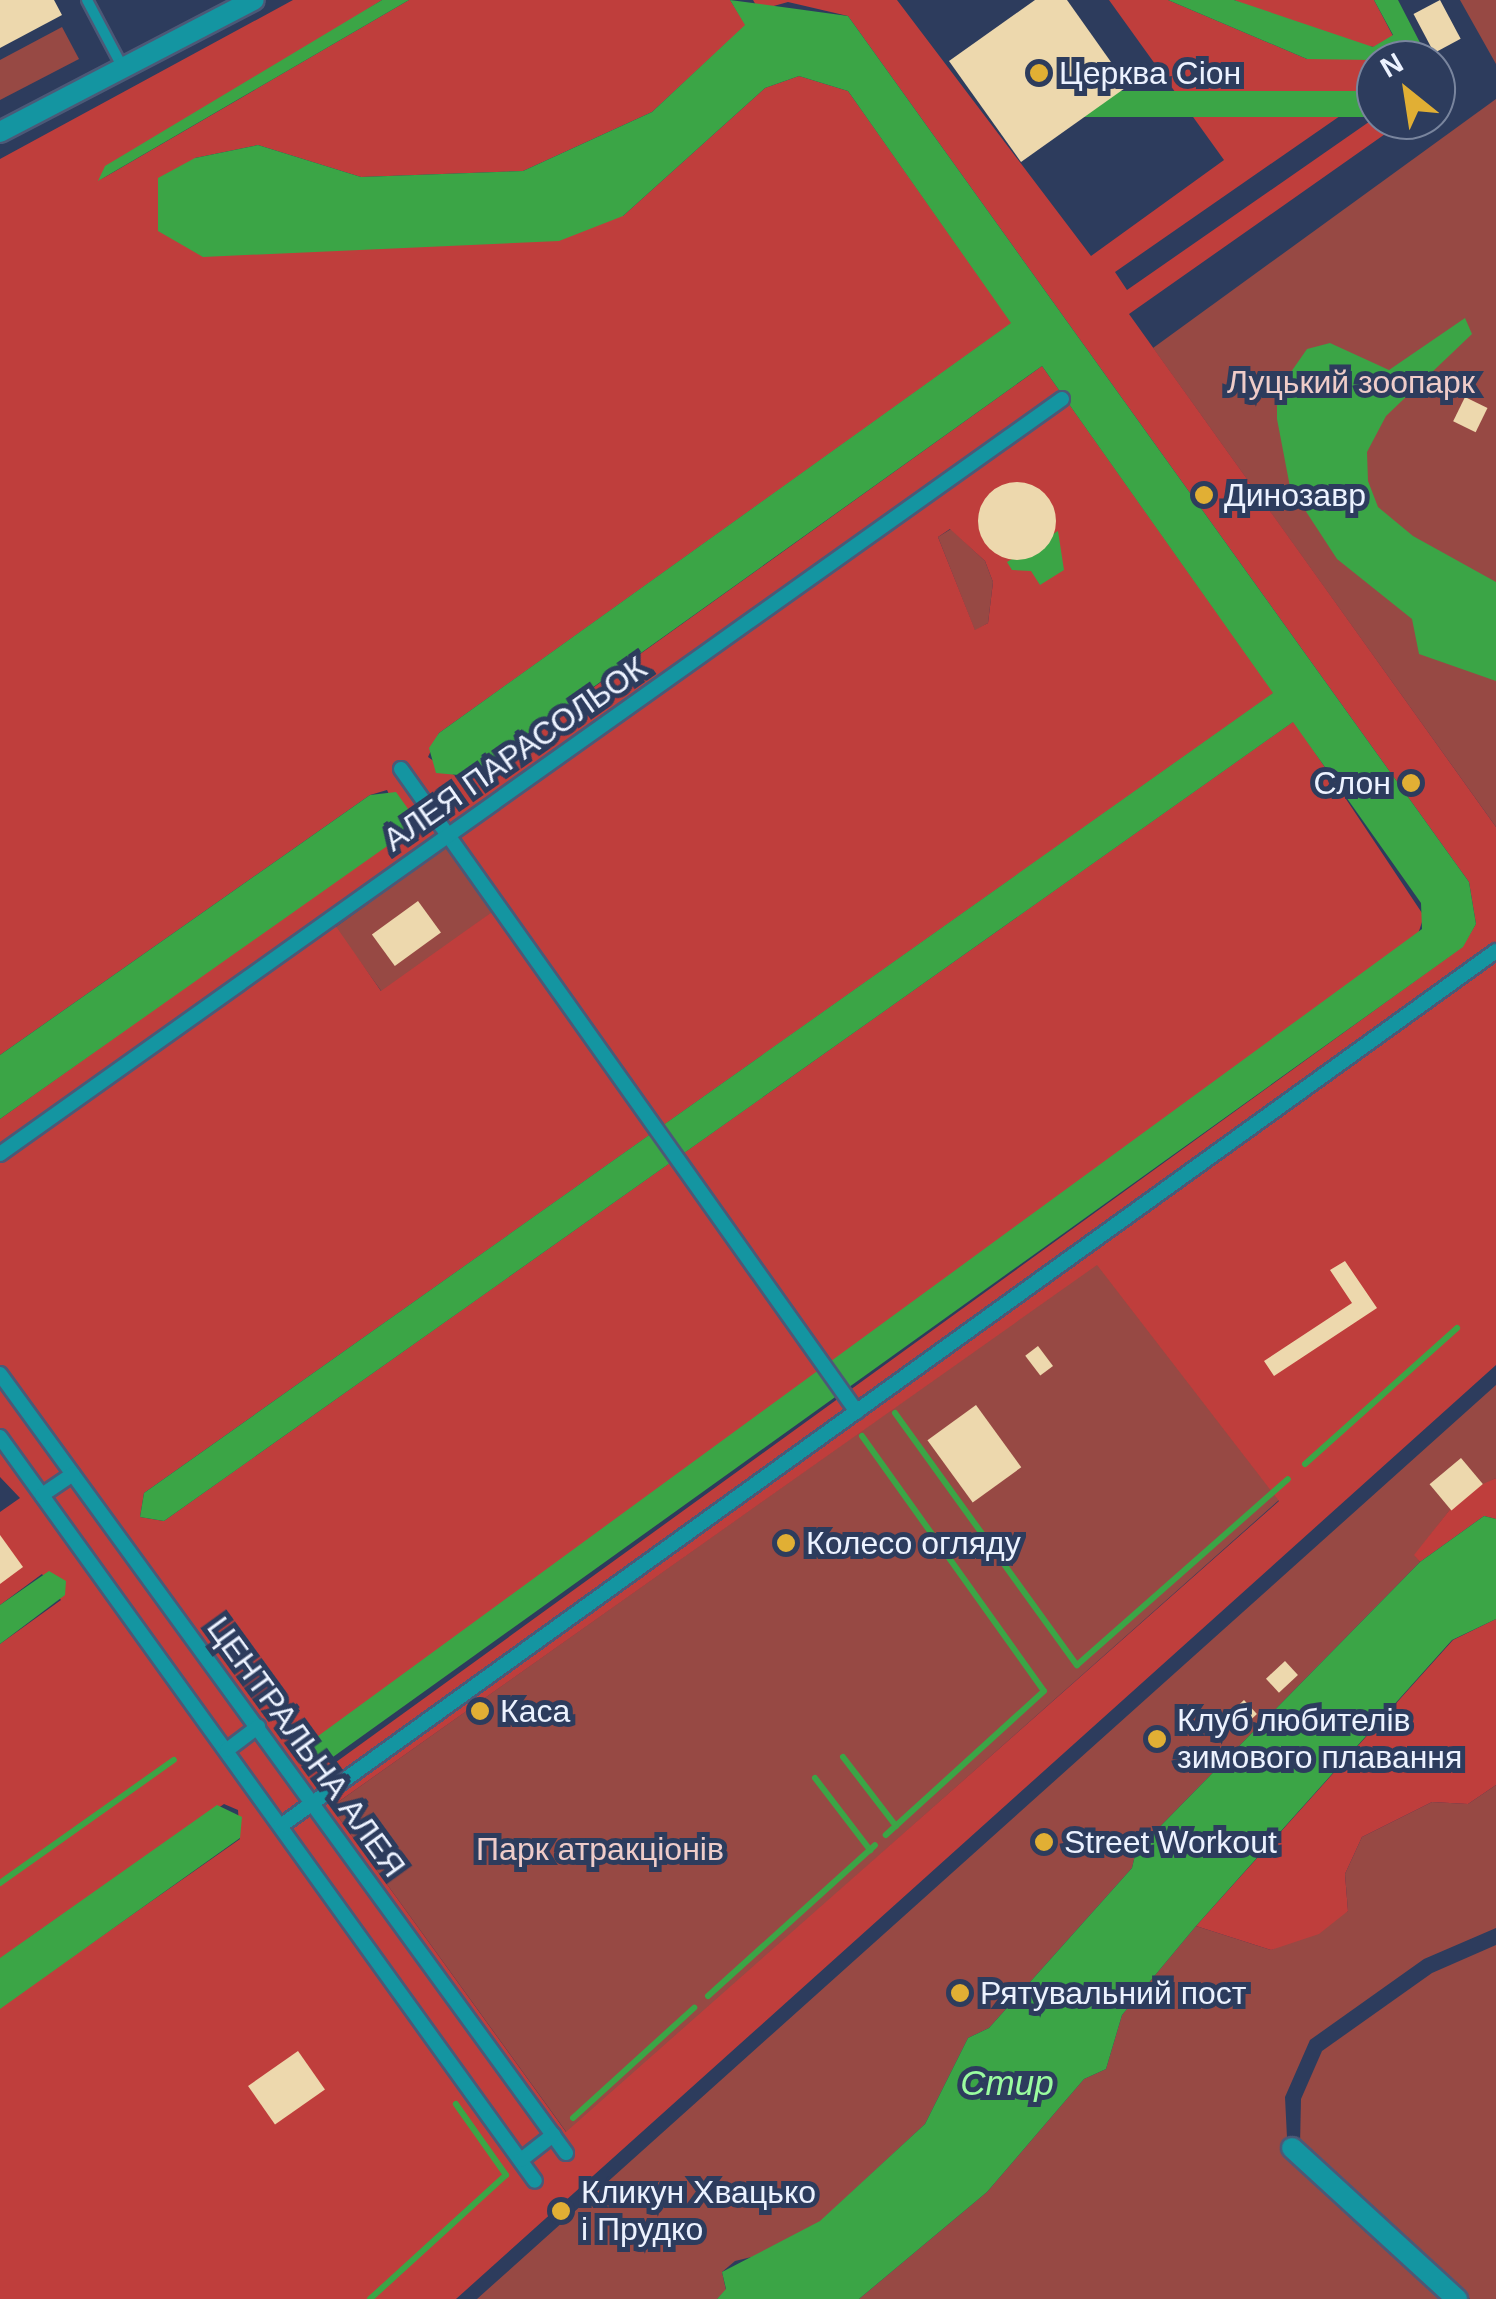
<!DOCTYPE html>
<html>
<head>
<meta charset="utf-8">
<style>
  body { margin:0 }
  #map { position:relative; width:1496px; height:2299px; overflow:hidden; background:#2d3c5d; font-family:Helvetica,sans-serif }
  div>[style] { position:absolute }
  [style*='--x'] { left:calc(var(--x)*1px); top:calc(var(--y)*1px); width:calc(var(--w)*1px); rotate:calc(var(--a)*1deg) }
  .green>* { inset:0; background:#974944; transform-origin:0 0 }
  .forest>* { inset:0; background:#bf3e3c }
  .water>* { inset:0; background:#3ba546; transform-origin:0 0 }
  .stream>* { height:6px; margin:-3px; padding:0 3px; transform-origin:3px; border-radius:3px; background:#3ba546 }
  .building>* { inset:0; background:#edd8ad; transform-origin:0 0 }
  .round { border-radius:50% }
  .roads { filter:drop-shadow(2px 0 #4c5977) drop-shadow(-2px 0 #4c5977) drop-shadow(0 2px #4c5977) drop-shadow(0 -2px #4c5977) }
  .service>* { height:10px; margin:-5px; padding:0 5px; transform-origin:5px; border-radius:5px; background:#1495a1 }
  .pedestrian>* { height:14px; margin:-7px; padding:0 7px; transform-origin:7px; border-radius:7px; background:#1495a1 }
  .minor>* { height:20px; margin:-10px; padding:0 10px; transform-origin:10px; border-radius:10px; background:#1495a1 }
  .tertiary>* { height:20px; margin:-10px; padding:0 10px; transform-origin:10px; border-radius:10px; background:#1495a1 }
  .dots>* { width:28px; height:28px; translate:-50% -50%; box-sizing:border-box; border:5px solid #2d3c5d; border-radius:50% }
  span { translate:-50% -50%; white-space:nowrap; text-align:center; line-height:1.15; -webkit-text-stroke:10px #2d3c5d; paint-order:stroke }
  .poi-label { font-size:32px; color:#ecf2ff }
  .left { translate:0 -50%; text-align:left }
  .right { translate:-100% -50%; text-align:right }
  .park-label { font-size:32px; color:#efccc9 }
  .street-label { font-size:32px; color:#ecf2ff }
  .water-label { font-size:35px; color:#9bfda0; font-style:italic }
  .north { position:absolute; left:1356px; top:40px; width:100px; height:100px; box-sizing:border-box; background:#2d3c5d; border:2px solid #79859e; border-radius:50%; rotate:330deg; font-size:28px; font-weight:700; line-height:40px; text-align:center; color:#ecf2ff }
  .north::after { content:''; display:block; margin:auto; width:35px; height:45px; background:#e1af34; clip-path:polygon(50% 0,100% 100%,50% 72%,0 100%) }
</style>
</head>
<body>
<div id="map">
  <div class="green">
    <div style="clip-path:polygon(1460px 0,1496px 0,1496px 64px)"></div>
    <div style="clip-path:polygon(62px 27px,79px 59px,0 100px,0 60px)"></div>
    <div style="clip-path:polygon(1496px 99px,1496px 827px,1153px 348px)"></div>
    <div style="clip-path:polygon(951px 529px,985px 561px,993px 582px,988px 623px,975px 631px,938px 537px)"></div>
    <div style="left:446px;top:847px;width:80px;height:137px;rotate:54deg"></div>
    <div style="clip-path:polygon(1097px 1264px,1279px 1500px,567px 2133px,331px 1807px)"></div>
    <div style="clip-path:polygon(1496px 1385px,1496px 1478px,1459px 1498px,1415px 1555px,1420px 1562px,1136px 1851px,1132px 1868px,989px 2028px,968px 2038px,925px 2124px,821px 2221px,777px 2251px,735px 2261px,722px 2272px,726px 2290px,717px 2299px,477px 2299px)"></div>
    <div style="clip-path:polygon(1496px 1785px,1496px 1928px,1424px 1959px,1310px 2040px,1285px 2097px,1288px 2158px,1442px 2299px,859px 2299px,987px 2192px,1084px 2079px,1106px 2069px,1122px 2015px,1196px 1926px,1271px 1950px,1348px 1911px,1345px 1874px,1362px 1837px,1432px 1802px,1468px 1804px)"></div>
    <div style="clip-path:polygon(1496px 1945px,1496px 2299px,1470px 2299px,1300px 2145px,1301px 2099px,1322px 2051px,1432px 1973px)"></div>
  </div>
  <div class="forest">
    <div style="clip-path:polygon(evenodd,293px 0,382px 0,100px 180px,409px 0,730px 0,746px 25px,652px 112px,523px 171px,361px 177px,258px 145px,195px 158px,623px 216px,765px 88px,799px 76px,848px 91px,1012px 323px,439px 733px,428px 757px,461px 780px,470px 776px,1042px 366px,1274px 693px,144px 1493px,140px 1517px,164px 1521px,1294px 721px,1424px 916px,1416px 940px,309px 1745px,332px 1765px,1462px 947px,1476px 924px,1469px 882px,848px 16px,788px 2px,759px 10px,753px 0,897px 0,1091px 256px,1224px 160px,1109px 0,1168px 0,1307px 59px,1396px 46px,1401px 60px,1376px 60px,1376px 91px,1115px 272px,1127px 290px,1376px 117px,1405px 120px,1129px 314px,1496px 827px,1496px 1365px,456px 2299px,0 2299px,0 1644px,61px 1600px,42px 1574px,0 1605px,0 1512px,20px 1498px,0 1477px,0 1119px,406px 830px,387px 790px,370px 795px,0 1055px,0 159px,293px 0,950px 529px,985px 561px,993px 582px,988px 623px,975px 630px,938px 537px,950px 529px,293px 0,446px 847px,492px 912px,381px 991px,335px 925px,446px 847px,293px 0,1097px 1265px,1279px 1501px,566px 2132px,331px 1807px,1097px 1265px,293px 0,224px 1804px,238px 1810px,240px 1839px,52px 1971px,29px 1938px,224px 1804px)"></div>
    <div style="clip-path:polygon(1234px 0,1374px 0,1393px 36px,1374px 47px,1329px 40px)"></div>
    <div style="clip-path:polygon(1462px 1459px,1470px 1490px,1496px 1478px,1496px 1519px,1484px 1516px,1420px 1562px,1414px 1555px,1459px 1498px,1430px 1484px)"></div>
    <div style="clip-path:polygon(1496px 1619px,1496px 1785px,1468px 1804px,1432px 1802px,1362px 1837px,1345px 1874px,1348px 1911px,1319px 1934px,1271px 1950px,1196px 1926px,1453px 1640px)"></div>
  </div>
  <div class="water">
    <div style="clip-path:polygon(382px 0,409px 0,98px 181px,105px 166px)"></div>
    <div style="clip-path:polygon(730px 0,848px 16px,1469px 882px,1476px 924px,1463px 947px,319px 1767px,307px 1751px,314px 1739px,1422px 929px,1421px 903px,1293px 722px,164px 1521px,140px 1517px,144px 1493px,1273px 693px,1042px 366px,469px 776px,436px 773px,429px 748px,439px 733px,1011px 323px,848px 91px,799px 76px,765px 88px,623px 216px,559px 241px,203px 257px,158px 231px,158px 178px,195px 158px,258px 145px,361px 177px,523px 171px,652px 112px,745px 25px)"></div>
    <div style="clip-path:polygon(1168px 0,1234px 0,1373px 47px,1393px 35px,1374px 0,1398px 0,1429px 60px,1401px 60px,1396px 47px,1372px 60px,1307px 59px)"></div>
    <div style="left:1376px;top:91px;width:26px;height:318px;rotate:90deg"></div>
    <div style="clip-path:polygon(1465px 318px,1472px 334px,1386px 416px,1367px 452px,1368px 481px,1378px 507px,1413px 536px,1496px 582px,1496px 681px,1419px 654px,1412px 619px,1337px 559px,1290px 487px,1277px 419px,1277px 392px,1307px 349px,1330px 343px,1389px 370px)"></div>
    <div style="clip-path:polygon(1058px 531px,1064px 570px,1040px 585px,1031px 571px,1012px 570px,1007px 562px)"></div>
    <div style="clip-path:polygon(396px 792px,411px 813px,400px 837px,0 1119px,0 1055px,370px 795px)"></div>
    <div style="clip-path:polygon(1484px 1516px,1496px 1519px,1496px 1619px,1452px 1640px,1196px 1926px,1122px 2015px,1106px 2069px,1084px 2079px,987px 2192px,859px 2299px,717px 2299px,726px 2289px,722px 2272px,820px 2221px,925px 2124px,968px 2038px,989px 2028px,1132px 1868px,1136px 1851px,1420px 1562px)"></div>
    <div style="clip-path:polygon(49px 1571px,66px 1581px,65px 1595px,0 1644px,0 1605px)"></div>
    <div style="clip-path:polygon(217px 1805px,242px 1817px,240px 1838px,0 2009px,0 1958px)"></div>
  </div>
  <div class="stream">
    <div style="--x:895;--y:1413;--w:311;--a:54.2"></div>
    <div style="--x:1077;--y:1665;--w:281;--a:-41.4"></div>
    <div style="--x:862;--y:1436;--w:313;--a:54.5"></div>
    <div style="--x:1044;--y:1691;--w:214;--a:137.7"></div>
    <div style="--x:1305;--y:1464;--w:204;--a:-41.8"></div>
    <div style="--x:843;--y:1757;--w:87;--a:52.5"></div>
    <div style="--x:815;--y:1778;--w:91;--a:52.6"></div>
    <div style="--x:0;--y:1883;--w:213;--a:-35.3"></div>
    <div style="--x:708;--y:1996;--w:225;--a:-42.1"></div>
    <div style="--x:573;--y:2118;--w:164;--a:-42.3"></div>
    <div style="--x:370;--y:2299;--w:184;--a:-42.4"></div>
    <div style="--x:506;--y:2175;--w:87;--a:-125.2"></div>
  </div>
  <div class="building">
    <div style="clip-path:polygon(0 0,54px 0,62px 15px,0 48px)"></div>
    <div style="clip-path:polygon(1035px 0,1067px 0,1128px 86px,1021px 162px,949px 61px)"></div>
    <div style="left:1440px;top:0;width:44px;height:30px;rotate:62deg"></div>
    <div style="left:1465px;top:397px;width:25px;height:27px;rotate:26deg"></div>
    <div class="round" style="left:978px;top:482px;width:78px;height:78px"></div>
    <div style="left:418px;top:901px;width:39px;height:57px;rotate:54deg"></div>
    <div style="clip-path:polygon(1345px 1261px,1377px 1308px,1274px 1376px,1264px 1361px,1352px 1303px,1330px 1270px)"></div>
    <div style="left:1038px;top:1346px;width:25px;height:16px;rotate:53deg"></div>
    <div style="left:976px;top:1405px;width:77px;height:60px;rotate:54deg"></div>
    <div style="left:1461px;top:1458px;width:34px;height:41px;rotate:50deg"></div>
    <div style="clip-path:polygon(0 1535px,23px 1567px,0 1584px)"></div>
    <div style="left:1285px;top:1661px;width:19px;height:26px;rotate:47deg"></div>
    <div style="left:1244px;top:1700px;width:19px;height:25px;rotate:47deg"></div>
    <div style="left:298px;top:2051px;width:47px;height:61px;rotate:55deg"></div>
  </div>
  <div class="roads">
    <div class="service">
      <div style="--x:87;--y:0;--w:77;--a:62.1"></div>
    </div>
    <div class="pedestrian">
      <div style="--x:401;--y:769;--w:788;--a:54.66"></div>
      <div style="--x:0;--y:1154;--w:1303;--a:-35.41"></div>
      <div style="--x:0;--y:1374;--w:963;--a:54"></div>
      <div style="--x:0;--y:1437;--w:916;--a:54.28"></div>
      <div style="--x:42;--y:1495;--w:37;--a:-34"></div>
      <div style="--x:227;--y:1750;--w:39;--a:-37"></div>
      <div style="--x:282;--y:1825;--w:1496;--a:-35.75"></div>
      <div style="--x:521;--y:2160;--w:41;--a:-38"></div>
    </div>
    <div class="minor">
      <div style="--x:1292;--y:2148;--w:224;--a:42.5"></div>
    </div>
    <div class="tertiary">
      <div style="--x:0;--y:132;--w:286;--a:-27.5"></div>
    </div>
  </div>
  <div class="dots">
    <div style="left:1039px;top:73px;background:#e1af34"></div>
    <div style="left:1204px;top:495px;background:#e1af34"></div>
    <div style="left:1411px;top:783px;background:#e1af34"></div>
    <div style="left:786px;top:1543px;background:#e1af34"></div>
    <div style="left:480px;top:1711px;background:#e1af34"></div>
    <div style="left:1157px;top:1739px;background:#e1af34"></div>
    <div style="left:1044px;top:1842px;background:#e1af34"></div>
    <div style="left:960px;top:1993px;background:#e1af34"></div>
    <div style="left:561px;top:2211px;background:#e1af34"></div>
  </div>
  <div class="poi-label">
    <span class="left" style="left:1059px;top:73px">Церква Сіон</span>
    <span class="left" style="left:1224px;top:495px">Динозавр</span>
    <span class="right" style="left:1391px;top:783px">Слон</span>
    <span class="left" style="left:806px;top:1543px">Колесо огляду</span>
    <span class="left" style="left:500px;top:1711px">Каса</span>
    <span class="left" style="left:1177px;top:1739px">Клуб любителів<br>зимового плавання</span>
    <span class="left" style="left:1064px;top:1842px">Street Workout</span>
    <span class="left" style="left:980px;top:1993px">Рятувальний пост</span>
    <span class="left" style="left:581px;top:2211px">Кликун Хвацько<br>і Прудко</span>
  </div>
  <div class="park-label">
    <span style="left:1351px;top:382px">Луцький зоопарк</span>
    <span style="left:600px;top:1849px">Парк атракціонів</span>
  </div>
  <div class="street-label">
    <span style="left:515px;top:754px;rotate:-35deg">АЛЕЯ ПАРАСОЛЬОК</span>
    <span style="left:306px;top:1747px;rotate:54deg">ЦЕНТРАЛЬНА АЛЕЯ</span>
  </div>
  <div class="water-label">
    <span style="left:1007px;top:2083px">Стир</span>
  </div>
  <div class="north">N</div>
</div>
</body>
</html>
